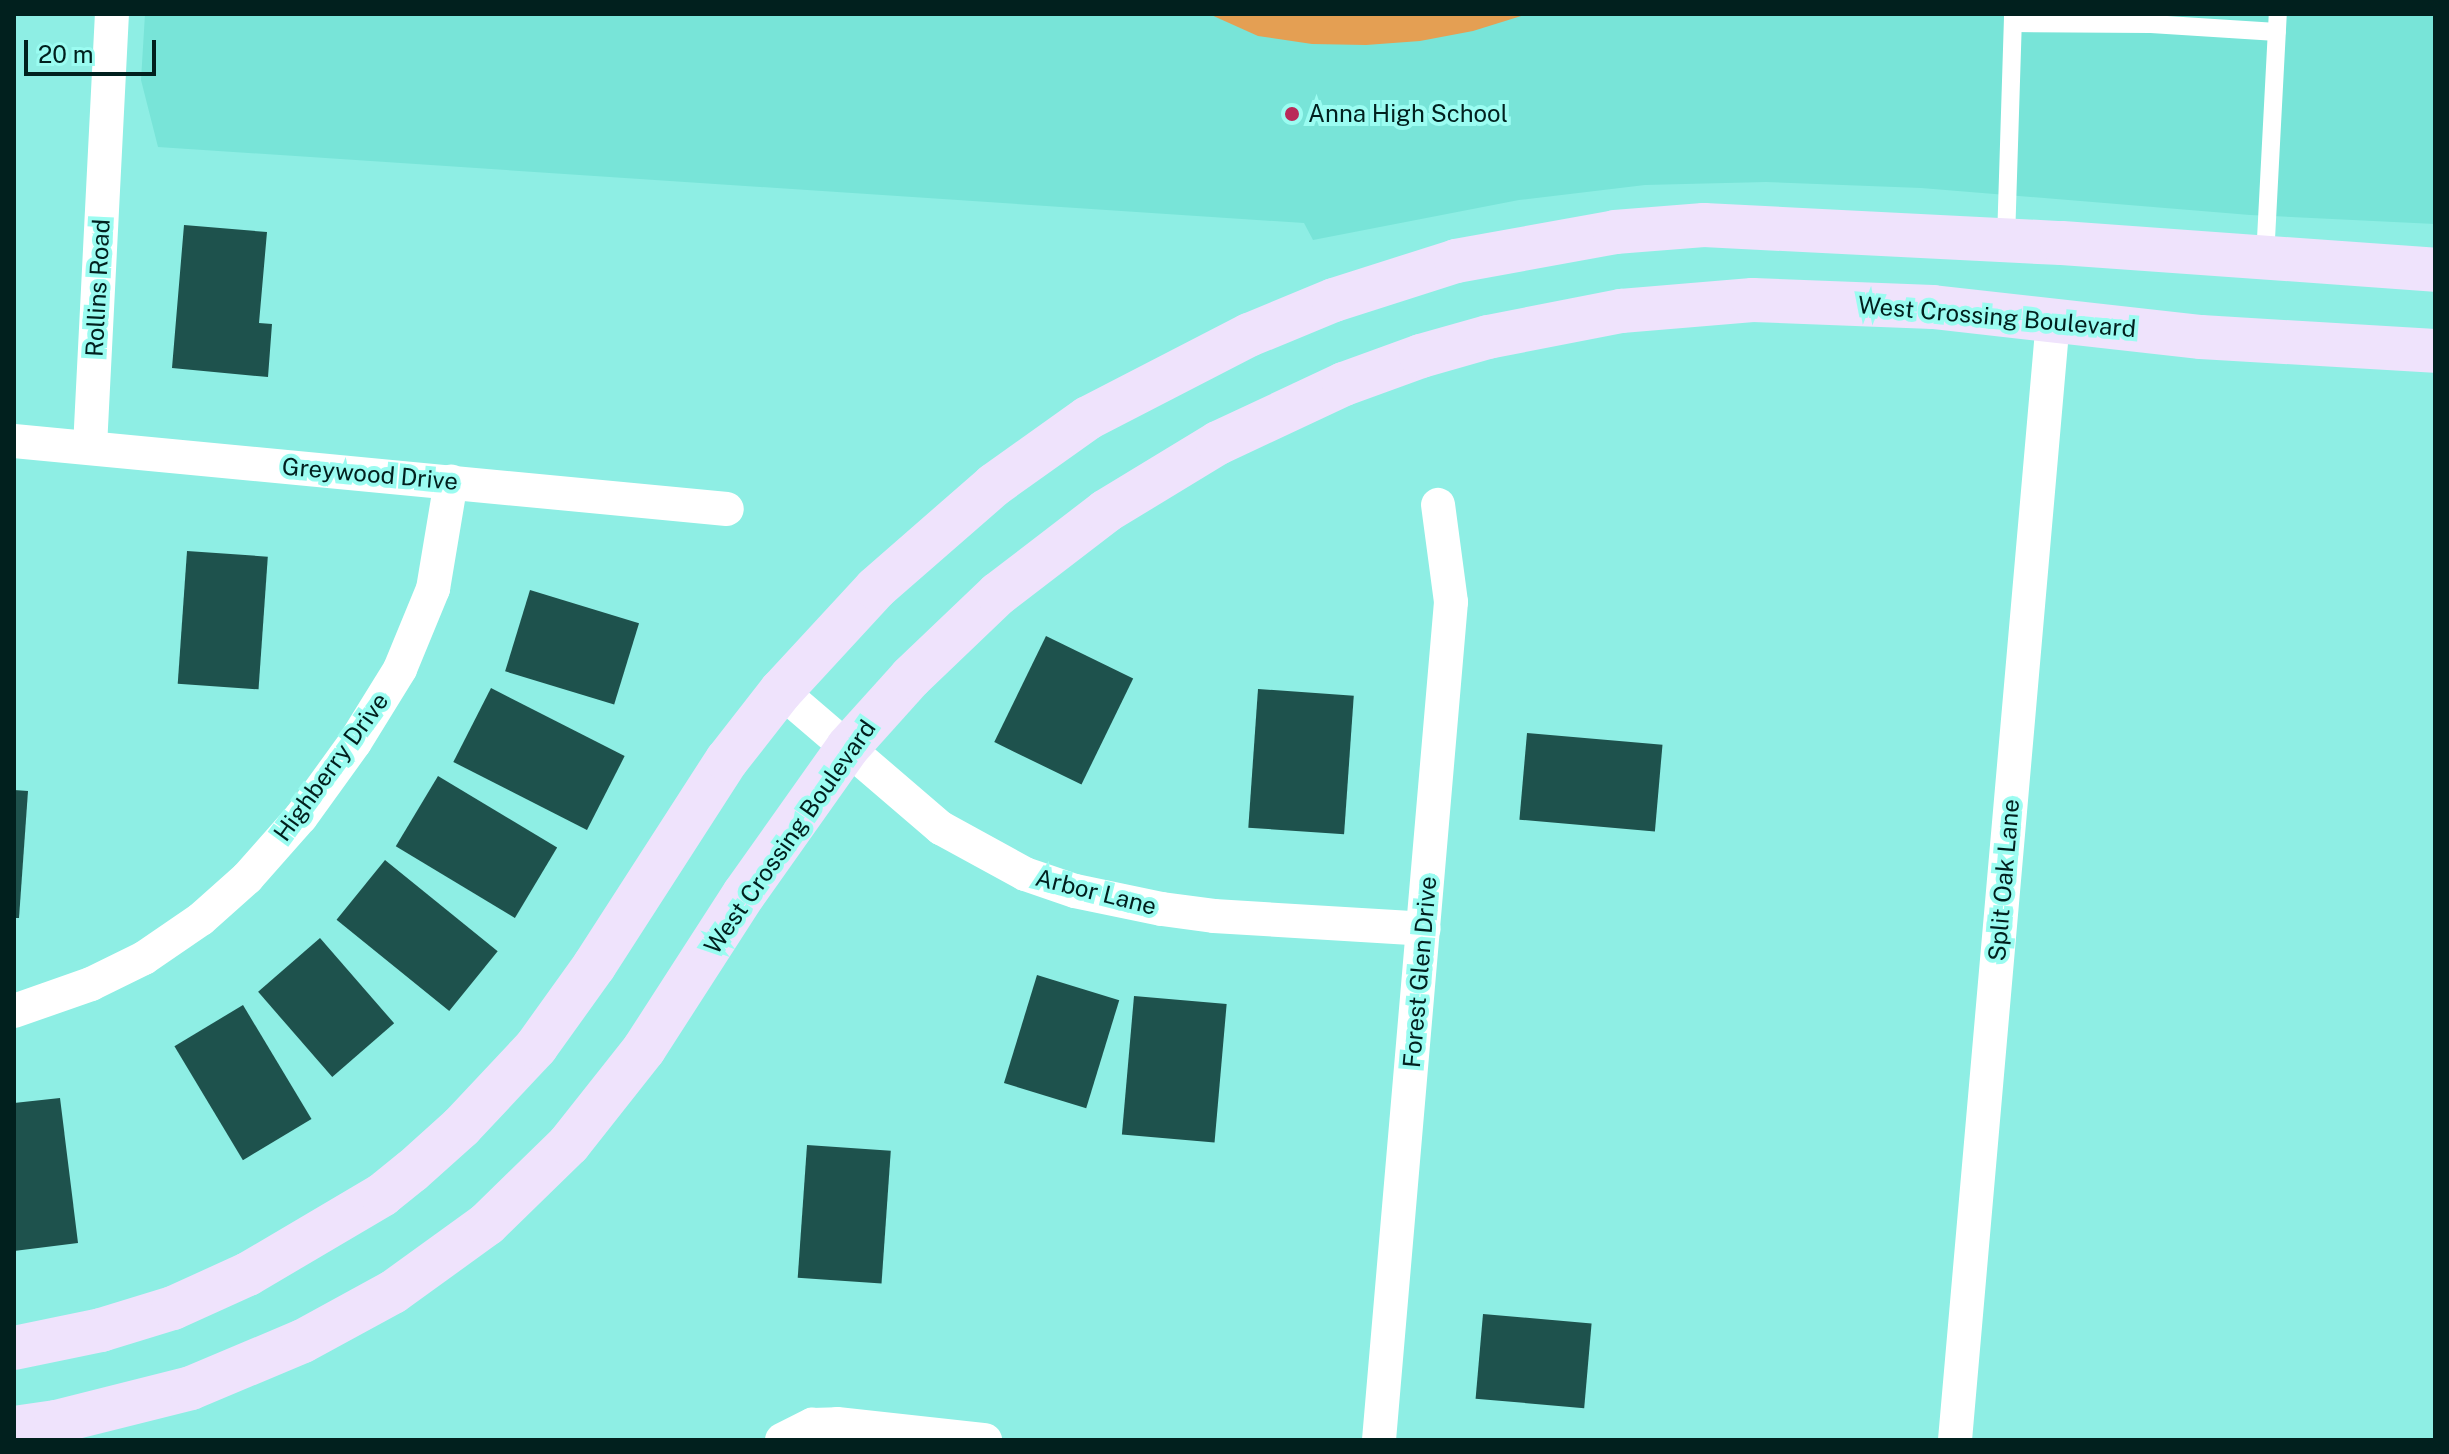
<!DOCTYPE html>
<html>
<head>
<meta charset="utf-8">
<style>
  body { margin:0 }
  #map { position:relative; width:2449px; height:1454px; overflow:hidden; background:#8eeee4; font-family:"Public Sans",sans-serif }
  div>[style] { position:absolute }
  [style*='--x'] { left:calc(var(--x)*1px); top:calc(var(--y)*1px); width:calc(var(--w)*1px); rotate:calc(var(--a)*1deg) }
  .built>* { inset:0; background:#78e4d8 }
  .green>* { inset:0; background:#e49f53 }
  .building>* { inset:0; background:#1e524d; transform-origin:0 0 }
  .lane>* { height:18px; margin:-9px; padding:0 9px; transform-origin:9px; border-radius:9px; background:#fff }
  .street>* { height:34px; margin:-17px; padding:0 17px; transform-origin:17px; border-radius:17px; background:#fff }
  .secondary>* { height:44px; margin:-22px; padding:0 22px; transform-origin:22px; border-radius:22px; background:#efe3fc }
  .dots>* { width:22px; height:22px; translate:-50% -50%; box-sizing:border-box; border:4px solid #9bfcf1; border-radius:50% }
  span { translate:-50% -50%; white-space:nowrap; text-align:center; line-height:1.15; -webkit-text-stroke:8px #9bfcf1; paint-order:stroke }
  .poi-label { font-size:24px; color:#01201e }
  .left { translate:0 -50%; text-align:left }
  .street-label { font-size:24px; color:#01201e }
  .frame { position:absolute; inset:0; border:16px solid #01201e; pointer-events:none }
  .scale { position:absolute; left:24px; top:40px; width:132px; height:36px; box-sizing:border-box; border:4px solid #01201e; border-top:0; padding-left:10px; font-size:24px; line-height:28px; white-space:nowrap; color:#01201e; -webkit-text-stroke:6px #9bfcf1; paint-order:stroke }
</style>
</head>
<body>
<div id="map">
  <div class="built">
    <div style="clip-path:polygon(145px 14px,2435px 14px,2435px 224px,2250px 215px,1921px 188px,1766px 182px,1645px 185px,1519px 200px,1313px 240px,1304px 223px,158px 147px,141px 80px)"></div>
  </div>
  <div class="green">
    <div style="clip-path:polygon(1209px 14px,1528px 14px,1473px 31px,1420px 41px,1366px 45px,1312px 44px,1258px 36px)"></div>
  </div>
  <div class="building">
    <div style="clip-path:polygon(184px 225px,267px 232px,259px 323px,272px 324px,268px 377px,172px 368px)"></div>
    <div style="left:187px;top:551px;width:81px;height:133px;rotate:4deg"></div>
    <div style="left:530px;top:590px;width:114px;height:85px;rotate:17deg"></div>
    <div style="left:1046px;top:636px;width:97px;height:118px;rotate:26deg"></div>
    <div style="left:491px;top:688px;width:150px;height:83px;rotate:27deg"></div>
    <div style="left:1258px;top:689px;width:96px;height:139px;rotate:4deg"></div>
    <div style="left:1527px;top:733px;width:136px;height:87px;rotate:5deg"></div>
    <div style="left:438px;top:776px;width:139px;height:82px;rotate:31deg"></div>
    <div style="clip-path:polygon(14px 790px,28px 791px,19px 918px,14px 918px)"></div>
    <div style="left:385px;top:860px;width:145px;height:77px;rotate:39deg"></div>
    <div style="left:320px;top:938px;width:113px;height:82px;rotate:49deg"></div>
    <div style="left:1037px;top:975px;width:86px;height:113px;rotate:17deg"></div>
    <div style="left:1134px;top:996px;width:93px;height:139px;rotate:5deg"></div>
    <div style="left:243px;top:1005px;width:133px;height:80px;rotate:59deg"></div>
    <div style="clip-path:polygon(60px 1098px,78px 1243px,14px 1251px,14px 1103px)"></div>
    <div style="left:807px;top:1145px;width:84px;height:133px;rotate:4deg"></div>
    <div style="left:1483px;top:1314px;width:109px;height:85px;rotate:5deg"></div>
  </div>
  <div class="lane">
    <div style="--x:2013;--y:23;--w:138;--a:0.4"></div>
    <div style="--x:2151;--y:24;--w:126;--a:3.6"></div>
    <div style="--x:2006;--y:240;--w:226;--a:-88.2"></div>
    <div style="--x:2265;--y:258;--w:244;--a:-87"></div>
  </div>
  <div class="street">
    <div style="--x:14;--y:441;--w:716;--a:5.45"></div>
    <div style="--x:90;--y:447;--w:434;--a:-87.1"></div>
    <div style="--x:781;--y:691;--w:211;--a:40.6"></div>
    <div style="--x:941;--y:828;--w:96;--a:28.7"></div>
    <div style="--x:1025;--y:874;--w:53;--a:18.8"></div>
    <div style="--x:1075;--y:891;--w:89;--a:11.7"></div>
    <div style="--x:1162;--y:909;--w:52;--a:7.7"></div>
    <div style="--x:1214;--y:916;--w:210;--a:3.5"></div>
    <div style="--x:14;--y:1011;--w:82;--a:-19.3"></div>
    <div style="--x:91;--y:984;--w:59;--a:-26.1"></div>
    <div style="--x:144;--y:958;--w:69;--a:-34.4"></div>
    <div style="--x:201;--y:919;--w:62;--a:-41.7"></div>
    <div style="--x:247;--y:878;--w:81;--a:-48.5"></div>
    <div style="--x:301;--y:817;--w:92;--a:-54.2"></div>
    <div style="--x:355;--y:742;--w:86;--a:-58.3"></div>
    <div style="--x:400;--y:669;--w:87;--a:-67.6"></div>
    <div style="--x:433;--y:589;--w:109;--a:-80.5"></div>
    <div style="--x:782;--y:1440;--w:34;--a:-27"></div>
    <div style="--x:812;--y:1425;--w:25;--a:-2"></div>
    <div style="--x:837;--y:1424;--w:149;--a:6.2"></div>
    <div style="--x:1379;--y:1440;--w:841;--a:-85.09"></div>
    <div style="--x:1451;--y:602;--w:98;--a:-97.6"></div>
    <div style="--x:1955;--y:1440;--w:1124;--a:-85"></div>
  </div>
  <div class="secondary">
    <div style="--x:14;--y:1348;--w:89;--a:-11.7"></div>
    <div style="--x:101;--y:1330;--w:75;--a:-17"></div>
    <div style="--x:173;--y:1308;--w:82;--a:-24.4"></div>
    <div style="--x:248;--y:1274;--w:156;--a:-30.5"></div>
    <div style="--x:382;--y:1195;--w:38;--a:-39"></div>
    <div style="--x:412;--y:1171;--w:66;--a:-41.9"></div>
    <div style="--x:461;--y:1127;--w:110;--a:-46.8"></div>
    <div style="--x:536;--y:1047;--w:100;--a:-54.4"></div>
    <div style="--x:594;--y:966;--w:245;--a:-57.2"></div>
    <div style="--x:727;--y:760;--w:88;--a:-52"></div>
    <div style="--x:781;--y:691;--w:140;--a:-47.3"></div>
    <div style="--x:876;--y:588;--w:157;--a:-41.1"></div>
    <div style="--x:994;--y:485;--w:115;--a:-35.5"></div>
    <div style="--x:1088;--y:418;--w:181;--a:-27.3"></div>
    <div style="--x:1249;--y:335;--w:92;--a:-22.4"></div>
    <div style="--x:1334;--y:300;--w:128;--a:-17.7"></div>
    <div style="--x:1456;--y:261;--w:162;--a:-10.3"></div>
    <div style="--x:1615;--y:232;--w:89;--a:-4.5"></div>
    <div style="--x:1704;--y:225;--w:358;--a:2.9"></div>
    <div style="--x:2062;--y:243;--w:374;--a:4.1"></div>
    <div style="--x:14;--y:1428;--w:42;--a:-8.1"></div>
    <div style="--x:56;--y:1422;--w:139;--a:-14.1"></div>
    <div style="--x:191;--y:1388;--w:121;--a:-22.8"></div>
    <div style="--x:303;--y:1341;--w:102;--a:-28.6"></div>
    <div style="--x:393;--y:1292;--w:116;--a:-35.9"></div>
    <div style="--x:487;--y:1224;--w:115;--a:-44.3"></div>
    <div style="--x:569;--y:1144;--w:121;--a:-51.7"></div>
    <div style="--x:644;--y:1049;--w:184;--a:-57.2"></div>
    <div style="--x:744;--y:894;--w:180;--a:-54.7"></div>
    <div style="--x:848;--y:747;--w:94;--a:-48"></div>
    <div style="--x:911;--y:677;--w:120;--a:-43.7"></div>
    <div style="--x:998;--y:594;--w:136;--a:-37.5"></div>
    <div style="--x:1106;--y:511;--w:131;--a:-31.3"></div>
    <div style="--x:1218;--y:443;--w:139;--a:-25.1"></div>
    <div style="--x:1344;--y:384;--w:82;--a:-20"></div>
    <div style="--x:1421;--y:356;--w:70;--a:-15.8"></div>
    <div style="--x:1488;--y:337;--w:136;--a:-11.1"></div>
    <div style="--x:1621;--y:311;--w:132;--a:-4.8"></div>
    <div style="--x:1753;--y:300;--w:180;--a:2.2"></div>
    <div style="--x:1933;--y:307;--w:270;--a:6.4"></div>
    <div style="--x:2201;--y:337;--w:234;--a:3.4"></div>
  </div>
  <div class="dots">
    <div style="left:1292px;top:114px;background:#b92a59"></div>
  </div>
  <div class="poi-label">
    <span class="left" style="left:1308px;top:114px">Anna High School</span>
  </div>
  <div class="street-label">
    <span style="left:98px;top:288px;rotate:-87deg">Rollins Road</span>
    <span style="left:1997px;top:317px;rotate:5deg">West Crossing Boulevard</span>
    <span style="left:370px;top:474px;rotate:5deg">Greywood Drive</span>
    <span style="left:331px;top:767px;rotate:-54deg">Highberry Drive</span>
    <span style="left:790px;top:837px;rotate:-55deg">West Crossing Boulevard</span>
    <span style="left:2004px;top:880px;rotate:-85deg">Split Oak Lane</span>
    <span style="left:1096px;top:892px;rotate:14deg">Arbor Lane</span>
    <span style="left:1420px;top:972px;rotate:-85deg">Forest Glen Drive</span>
  </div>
  <div class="frame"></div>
  <div class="scale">20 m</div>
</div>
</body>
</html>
